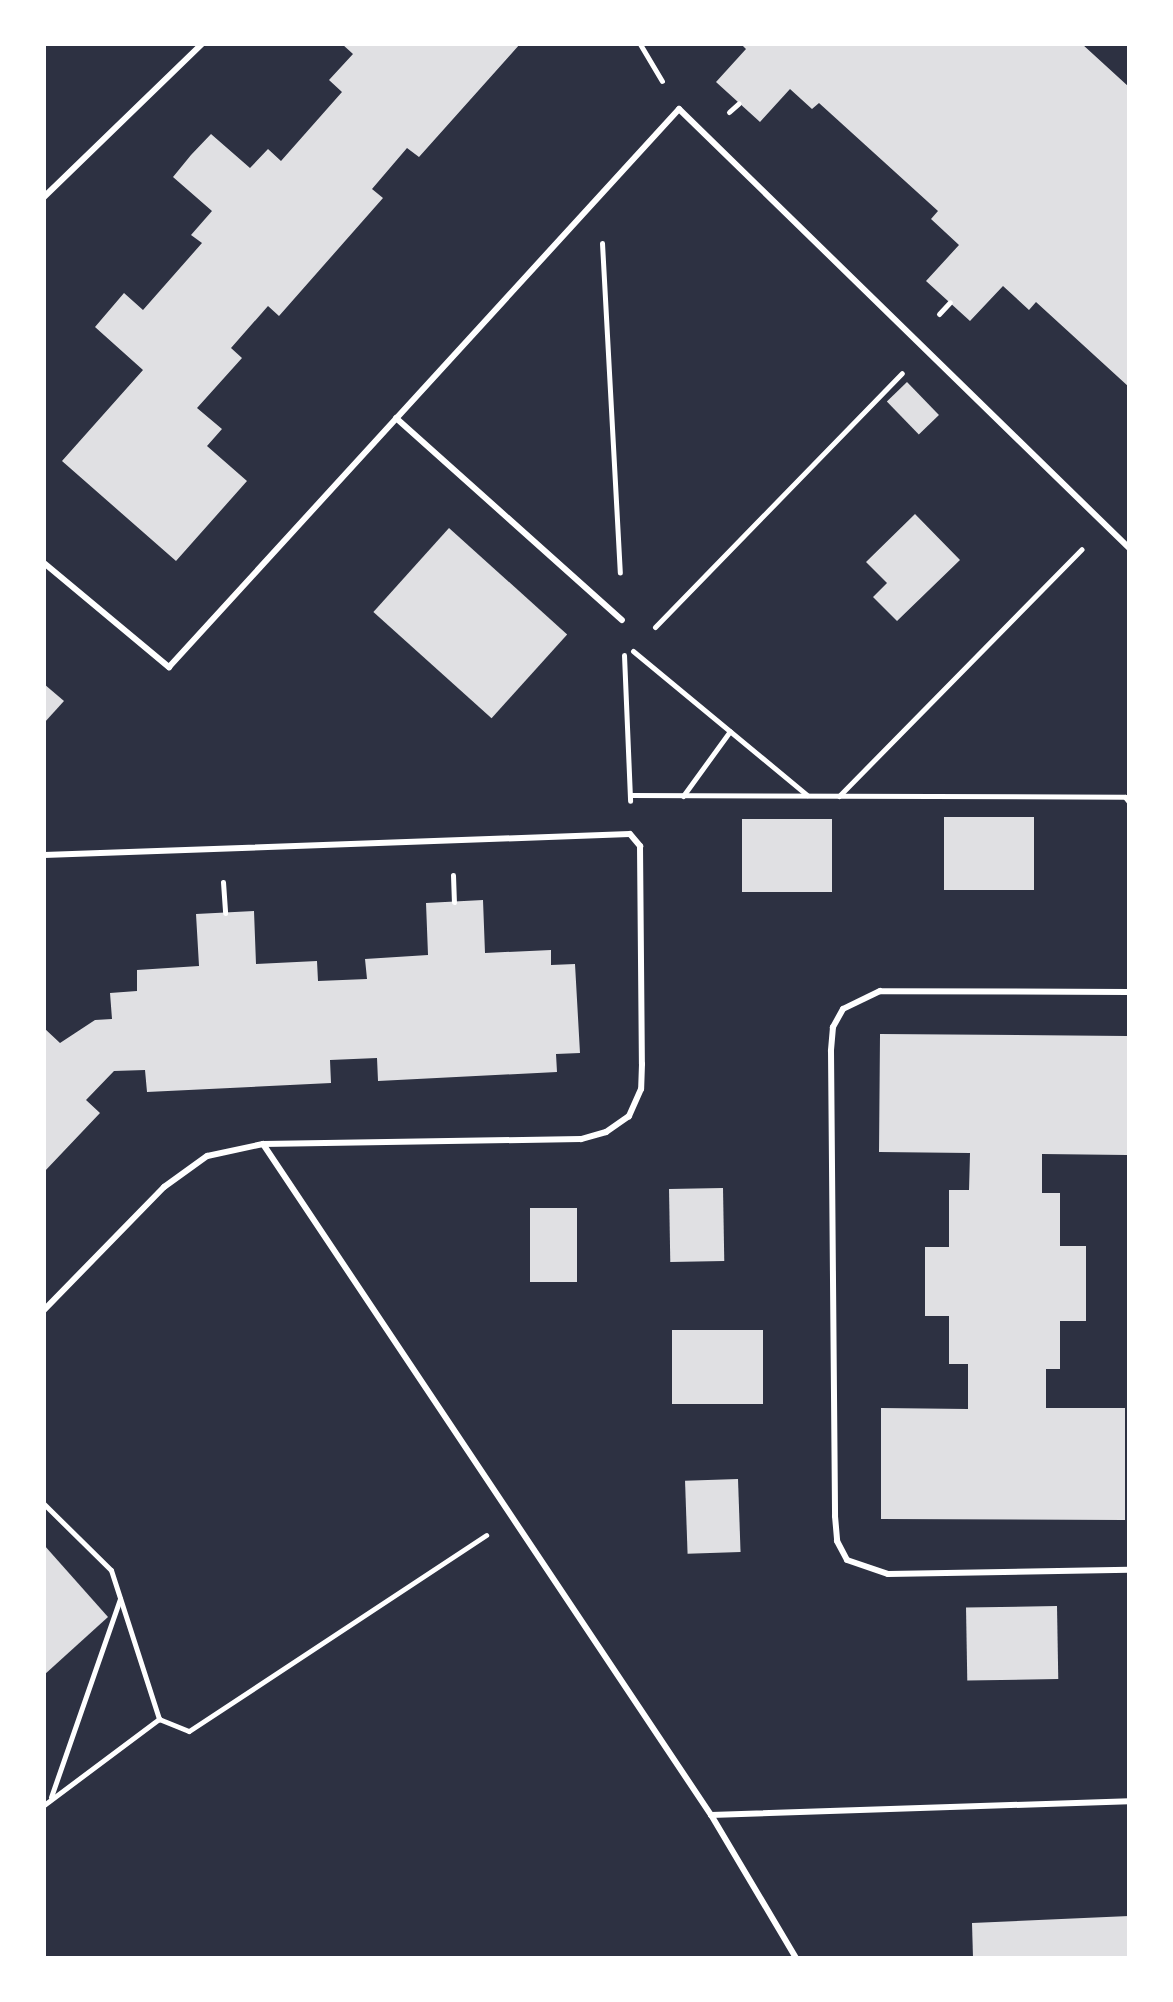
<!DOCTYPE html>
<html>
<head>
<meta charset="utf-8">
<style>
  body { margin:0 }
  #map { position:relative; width:1173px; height:2002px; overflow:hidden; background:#2d3142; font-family:Overpass,sans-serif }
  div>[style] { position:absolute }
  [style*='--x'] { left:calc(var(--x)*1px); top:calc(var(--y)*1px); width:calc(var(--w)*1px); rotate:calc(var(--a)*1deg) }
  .building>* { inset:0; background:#e0e0e3; transform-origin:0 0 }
  .path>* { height:5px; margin:-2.5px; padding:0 2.5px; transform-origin:2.5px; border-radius:2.5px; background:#fff }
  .service>* { height:6px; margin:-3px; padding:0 3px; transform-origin:3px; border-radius:3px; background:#fff }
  span { translate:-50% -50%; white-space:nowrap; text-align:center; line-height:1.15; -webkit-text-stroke:6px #fff; paint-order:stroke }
  .frame { position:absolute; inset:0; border:46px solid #fff; pointer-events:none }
</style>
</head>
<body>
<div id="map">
  <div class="building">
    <div style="clip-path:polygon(342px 44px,520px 44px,419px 157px,407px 148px,372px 189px,383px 198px,279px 316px,268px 306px,231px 348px,242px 358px,197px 408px,222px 429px,207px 446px,247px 481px,176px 561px,62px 461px,143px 370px,95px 327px,124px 293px,143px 310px,202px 243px,191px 235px,212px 211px,173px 177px,191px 155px,211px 134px,250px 168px,268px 149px,281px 161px,342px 92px,329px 80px,353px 54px)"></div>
    <div style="clip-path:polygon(741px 44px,1082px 44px,1129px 87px,1129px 387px,1036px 302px,1029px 310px,1003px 286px,970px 321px,926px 281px,959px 245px,931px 219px,938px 211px,819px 103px,812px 109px,790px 89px,760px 122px,716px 82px,746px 49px)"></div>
    <div style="left:907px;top:382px;width:46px;height:28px;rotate:46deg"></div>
    <div style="clip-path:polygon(915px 514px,960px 560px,897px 621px,873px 597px,887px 583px,866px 562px)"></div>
    <div style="left:449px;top:528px;width:159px;height:113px;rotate:42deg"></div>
    <div style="clip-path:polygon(44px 684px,64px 701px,44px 723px)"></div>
    <div style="left:944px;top:817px;width:90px;height:73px"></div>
    <div style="left:742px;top:819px;width:90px;height:73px"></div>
    <div style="clip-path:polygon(483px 900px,485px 953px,551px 950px,551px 965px,575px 964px,580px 1053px,556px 1054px,557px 1072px,378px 1081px,377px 1058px,330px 1060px,331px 1083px,147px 1092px,145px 1070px,114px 1071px,86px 1100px,100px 1113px,44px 1172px,44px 1028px,60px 1043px,95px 1020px,112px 1019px,110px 993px,137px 991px,137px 970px,199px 966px,196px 914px,254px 911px,256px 964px,317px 961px,318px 981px,367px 979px,365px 959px,428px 955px,426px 903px)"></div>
    <div style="clip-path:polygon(880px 1034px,1127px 1036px,1127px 1155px,1042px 1154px,1042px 1193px,1060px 1193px,1060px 1246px,1086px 1246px,1086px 1321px,1060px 1321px,1060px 1369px,1046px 1369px,1046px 1408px,1125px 1408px,1125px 1520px,881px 1519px,881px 1408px,968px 1409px,968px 1364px,949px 1364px,949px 1316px,925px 1316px,925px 1247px,949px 1247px,949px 1190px,969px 1190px,970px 1153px,879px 1152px)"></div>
    <div style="left:723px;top:1188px;width:73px;height:54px;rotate:89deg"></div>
    <div style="left:530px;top:1208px;width:47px;height:74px"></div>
    <div style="left:763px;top:1330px;width:74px;height:91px;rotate:90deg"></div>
    <div style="left:738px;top:1479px;width:73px;height:53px;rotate:88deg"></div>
    <div style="clip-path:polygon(44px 1545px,108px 1617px,44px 1675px)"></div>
    <div style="left:1057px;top:1606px;width:73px;height:91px;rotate:89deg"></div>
    <div style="clip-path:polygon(1129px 1916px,1129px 1958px,973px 1958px,972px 1923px)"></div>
  </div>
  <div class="path">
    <div style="--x:640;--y:44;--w:43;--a:59.3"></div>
    <div style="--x:729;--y:112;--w:13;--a:-42"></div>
    <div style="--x:602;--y:243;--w:330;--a:86.9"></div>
    <div style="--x:939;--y:314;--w:16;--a:-47"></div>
    <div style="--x:655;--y:627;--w:354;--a:-45.8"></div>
    <div style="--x:633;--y:651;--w:226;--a:39.6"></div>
    <div style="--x:624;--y:655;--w:146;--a:87.6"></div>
    <div style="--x:630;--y:795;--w:495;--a:0.2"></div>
    <div style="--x:1125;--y:797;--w:6;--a:51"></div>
    <div style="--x:683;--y:796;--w:80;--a:-54.1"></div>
    <div style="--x:839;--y:796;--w:346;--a:-45.5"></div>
    <div style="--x:453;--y:875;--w:27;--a:88"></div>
    <div style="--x:223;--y:882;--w:31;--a:86"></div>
    <div style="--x:44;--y:1504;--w:94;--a:44.6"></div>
    <div style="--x:111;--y:1570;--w:157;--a:72.1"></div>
    <div style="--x:51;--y:1797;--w:210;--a:-70.8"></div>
    <div style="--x:44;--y:1805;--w:144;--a:-36.8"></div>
    <div style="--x:159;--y:1719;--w:32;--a:22"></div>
    <div style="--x:189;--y:1731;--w:356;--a:-33.4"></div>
  </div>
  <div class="service">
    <div style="--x:44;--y:197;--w:220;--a:-44.1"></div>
    <div style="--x:396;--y:418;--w:303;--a:41.8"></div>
    <div style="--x:44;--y:563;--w:163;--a:39.8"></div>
    <div style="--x:169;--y:667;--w:756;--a:-47.57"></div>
    <div style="--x:679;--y:109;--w:629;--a:44.29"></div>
    <div style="--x:44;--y:855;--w:586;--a:-2.05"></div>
    <div style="--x:630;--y:834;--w:16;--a:50"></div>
    <div style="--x:640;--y:846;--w:218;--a:89.5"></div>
    <div style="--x:642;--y:1064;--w:25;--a:92"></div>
    <div style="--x:641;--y:1089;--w:30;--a:114"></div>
    <div style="--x:629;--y:1116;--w:28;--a:145"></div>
    <div style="--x:606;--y:1132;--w:26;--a:164"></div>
    <div style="--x:581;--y:1139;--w:318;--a:179.1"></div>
    <div style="--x:263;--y:1144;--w:57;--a:167.9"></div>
    <div style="--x:207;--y:1156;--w:53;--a:144.2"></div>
    <div style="--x:164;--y:1187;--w:172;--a:134.3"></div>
    <div style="--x:1129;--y:992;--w:249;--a:-179.8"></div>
    <div style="--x:880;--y:991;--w:41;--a:154.1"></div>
    <div style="--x:843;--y:1009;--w:21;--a:119"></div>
    <div style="--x:833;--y:1027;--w:24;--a:95"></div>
    <div style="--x:831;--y:1051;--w:465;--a:89.5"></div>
    <div style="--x:835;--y:1516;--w:25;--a:85"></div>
    <div style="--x:837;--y:1541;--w:21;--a:62"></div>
    <div style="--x:847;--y:1560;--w:43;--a:18.9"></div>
    <div style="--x:888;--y:1574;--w:241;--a:-1"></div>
    <div style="--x:263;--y:1144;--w:807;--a:56.27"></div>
    <div style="--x:796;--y:1958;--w:166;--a:-120.7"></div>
    <div style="--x:711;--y:1815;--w:418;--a:-1.9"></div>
  </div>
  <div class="frame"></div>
</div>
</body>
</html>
